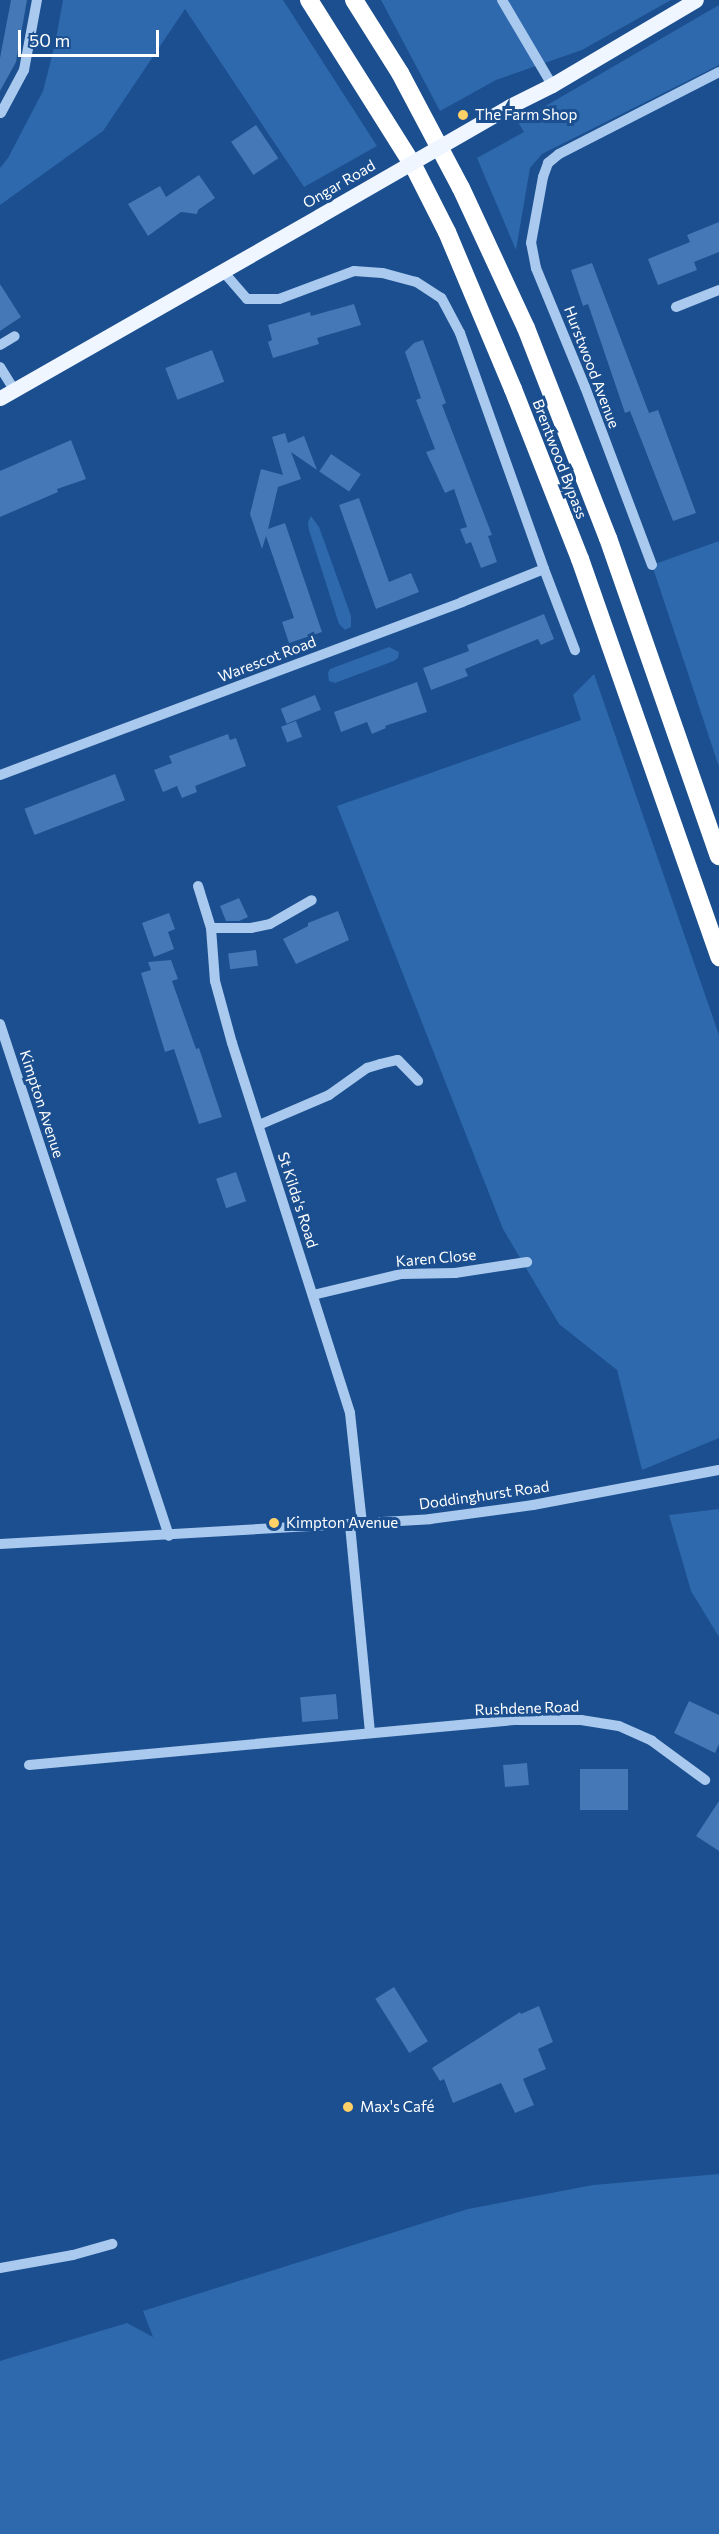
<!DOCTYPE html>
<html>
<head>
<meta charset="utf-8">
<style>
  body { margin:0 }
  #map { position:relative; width:719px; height:2534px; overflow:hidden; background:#1b4f8f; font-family:Commissioner,sans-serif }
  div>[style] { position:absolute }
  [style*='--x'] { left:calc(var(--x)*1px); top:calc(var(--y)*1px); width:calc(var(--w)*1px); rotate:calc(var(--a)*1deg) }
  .green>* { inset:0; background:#2e69ad }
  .building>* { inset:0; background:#4478b7; transform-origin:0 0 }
  .minor>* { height:10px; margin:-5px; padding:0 5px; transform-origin:5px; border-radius:5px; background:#a9c9ee }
  .major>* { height:15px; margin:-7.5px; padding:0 7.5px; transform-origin:7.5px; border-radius:7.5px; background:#f0f6ff }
  .highway>* { height:18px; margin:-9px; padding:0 9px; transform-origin:9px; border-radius:9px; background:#fff }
  .major-bridge>* { height:15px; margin:-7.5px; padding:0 7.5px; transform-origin:7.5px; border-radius:7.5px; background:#f0f6ff }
  .dots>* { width:16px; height:16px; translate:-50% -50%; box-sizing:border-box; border:3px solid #1b4f8f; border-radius:50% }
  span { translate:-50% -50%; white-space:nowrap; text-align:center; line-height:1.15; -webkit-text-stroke:6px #1b4f8f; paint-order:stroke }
  .poi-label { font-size:15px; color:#fff }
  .left { translate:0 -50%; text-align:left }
  .street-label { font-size:15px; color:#fff }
  .scale { position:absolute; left:18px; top:30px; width:141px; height:27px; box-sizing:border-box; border:3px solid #fff; border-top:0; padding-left:8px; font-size:18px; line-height:21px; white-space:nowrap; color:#fff; -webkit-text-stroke:4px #1b4f8f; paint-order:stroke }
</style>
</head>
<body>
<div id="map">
  <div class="green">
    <div style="clip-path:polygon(63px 0,283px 0,377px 146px,304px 187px,185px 9px,103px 131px,0 205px,0 168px,8px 158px,43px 91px,55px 44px)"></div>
    <div style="clip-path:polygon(381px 0,671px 0,582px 50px,496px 80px,440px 111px)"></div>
    <div style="clip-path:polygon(719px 5px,719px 65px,542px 154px,530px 168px,516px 250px,477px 158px,524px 132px,518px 122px)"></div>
    <div style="clip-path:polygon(311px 516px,319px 527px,351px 616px,351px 627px,345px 630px,339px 624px,309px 530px,308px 522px)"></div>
    <div style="clip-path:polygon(719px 541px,719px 767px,652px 565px)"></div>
    <div style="clip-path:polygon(389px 647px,399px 652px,398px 658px,394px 661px,335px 683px,329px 681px,328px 673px,330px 669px)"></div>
    <div style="clip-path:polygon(594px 674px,719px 1035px,719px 1438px,642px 1470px,617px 1370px,559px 1324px,503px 1229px,337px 806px,581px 720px,573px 695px)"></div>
    <div style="clip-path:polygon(719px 1509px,719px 1637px,691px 1591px,669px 1515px)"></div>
    <div style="clip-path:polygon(719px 2174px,719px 2534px,0 2534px,0 2361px,127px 2323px,153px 2337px,143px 2311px,468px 2209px,593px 2185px)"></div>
  </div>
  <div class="building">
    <div style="clip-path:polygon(11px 0,27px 0,16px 62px,0 91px,0 58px)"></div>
    <div style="left:256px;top:125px;width:40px;height:30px;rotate:56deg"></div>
    <div style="clip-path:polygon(199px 175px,215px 198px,198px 210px,197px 214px,181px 212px,148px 236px,128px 204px,160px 186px,166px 197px)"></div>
    <div style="clip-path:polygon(719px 222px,719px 252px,694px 262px,697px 270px,658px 285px,648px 259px,690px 242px,687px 235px)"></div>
    <div style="clip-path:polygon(592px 263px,649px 413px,658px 410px,696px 513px,673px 521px,630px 411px,625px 413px,588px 304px,583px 306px,571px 270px)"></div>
    <div style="clip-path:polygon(0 284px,21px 317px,0 331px)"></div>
    <div style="clip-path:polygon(354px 304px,361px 325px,317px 338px,319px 344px,273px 358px,268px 342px,272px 340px,268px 325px,310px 312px,311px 316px)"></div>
    <div style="clip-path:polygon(423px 340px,446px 403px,442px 405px,492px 535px,488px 536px,497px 562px,481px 568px,471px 542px,466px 544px,460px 529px,467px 527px,454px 489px,445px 493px,426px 452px,435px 449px,416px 400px,421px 398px,405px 352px,414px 343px)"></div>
    <div style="left:212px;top:350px;width:34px;height:50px;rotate:69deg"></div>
    <div style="clip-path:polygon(285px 433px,288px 443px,304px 436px,317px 470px,291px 452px,301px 479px,278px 487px,268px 529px,285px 523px,322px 632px,289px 643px,282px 622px,294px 618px,266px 536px,262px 549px,250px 514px,261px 469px,283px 475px,272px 437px)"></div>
    <div style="clip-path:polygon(71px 440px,86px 479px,57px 489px,58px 492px,0 517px,0 471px)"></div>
    <div style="left:331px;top:454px;width:36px;height:21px;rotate:34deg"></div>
    <div style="clip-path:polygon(359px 498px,389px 582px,411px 573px,419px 592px,376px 609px,339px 505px)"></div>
    <div style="clip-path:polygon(544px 614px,554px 639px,541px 645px,538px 639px,465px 669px,468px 676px,431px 690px,423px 668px,469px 651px,467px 645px)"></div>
    <div style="clip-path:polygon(417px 682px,427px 712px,385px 726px,386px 728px,372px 734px,367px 722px,341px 732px,334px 712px)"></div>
    <div style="left:315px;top:695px;width:16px;height:37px;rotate:68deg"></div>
    <div style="left:296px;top:721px;width:17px;height:16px;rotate:69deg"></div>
    <div style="clip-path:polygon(228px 734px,230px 740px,236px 738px,246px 766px,195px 786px,197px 792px,182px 798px,177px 786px,163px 792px,154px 770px,172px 763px,169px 756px)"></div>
    <div style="left:115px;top:774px;width:28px;height:97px;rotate:69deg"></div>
    <div style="clip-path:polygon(239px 898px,248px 917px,239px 921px,226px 921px,220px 906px)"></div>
    <div style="clip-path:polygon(338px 911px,349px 940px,296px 964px,283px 939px,308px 926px,308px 923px)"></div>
    <div style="clip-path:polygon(169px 913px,175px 929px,168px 932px,174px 949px,154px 957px,142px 923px)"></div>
    <div style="left:256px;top:950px;width:16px;height:28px;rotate:83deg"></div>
    <div style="clip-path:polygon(171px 960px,178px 979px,172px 981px,196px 1049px,199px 1048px,222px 1117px,199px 1124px,174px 1049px,165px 1052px,141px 973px,151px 970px,148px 962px)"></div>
    <div style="left:236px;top:1172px;width:31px;height:21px;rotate:71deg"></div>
    <div style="left:336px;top:1694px;width:25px;height:36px;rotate:85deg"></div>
    <div style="clip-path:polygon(689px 1701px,719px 1715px,719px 1744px,715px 1753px,674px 1733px)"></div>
    <div style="left:527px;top:1763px;width:22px;height:24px;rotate:85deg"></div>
    <div style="left:628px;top:1769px;width:41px;height:48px;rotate:90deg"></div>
    <div style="clip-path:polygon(719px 1801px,719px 1851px,696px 1836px)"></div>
    <div style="left:394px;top:1987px;width:64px;height:22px;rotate:58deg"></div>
    <div style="clip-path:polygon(539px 2006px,553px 2042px,538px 2049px,546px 2069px,523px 2079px,534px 2105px,515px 2113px,501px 2083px,453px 2103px,444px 2079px,440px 2081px,432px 2068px,520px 2012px,521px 2014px)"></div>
  </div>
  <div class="minor">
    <div style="--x:502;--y:0;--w:99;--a:59.5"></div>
    <div style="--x:1;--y:113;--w:49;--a:-61.9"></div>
    <div style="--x:24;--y:70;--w:71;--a:-79.5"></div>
    <div style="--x:676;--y:307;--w:46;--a:-21.6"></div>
    <div style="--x:0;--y:345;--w:17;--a:-31"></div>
    <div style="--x:0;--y:367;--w:26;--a:58"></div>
    <div style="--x:652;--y:565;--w:190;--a:-110.6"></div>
    <div style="--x:585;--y:387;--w:129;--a:-112.4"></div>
    <div style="--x:536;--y:268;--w:25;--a:-101"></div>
    <div style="--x:531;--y:243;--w:67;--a:-79.7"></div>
    <div style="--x:543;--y:177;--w:15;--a:-70"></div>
    <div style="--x:548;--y:163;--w:14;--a:-39"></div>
    <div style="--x:559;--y:154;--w:180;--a:-27.1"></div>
    <div style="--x:544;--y:569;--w:87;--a:69.1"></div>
    <div style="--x:0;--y:775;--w:493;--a:-20.5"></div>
    <div style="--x:462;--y:602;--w:88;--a:-21.9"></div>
    <div style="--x:544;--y:569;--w:251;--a:-109.6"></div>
    <div style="--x:460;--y:333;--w:40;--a:-118"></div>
    <div style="--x:441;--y:298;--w:30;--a:-147"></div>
    <div style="--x:416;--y:282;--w:35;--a:-165"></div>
    <div style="--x:382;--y:273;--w:28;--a:-176"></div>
    <div style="--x:354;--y:271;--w:80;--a:159.5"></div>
    <div style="--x:279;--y:299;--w:32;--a:180"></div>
    <div style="--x:247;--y:299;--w:38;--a:-131"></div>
    <div style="--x:198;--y:886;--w:44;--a:72.8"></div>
    <div style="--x:211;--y:928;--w:53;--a:85.7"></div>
    <div style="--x:215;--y:981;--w:64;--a:74.7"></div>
    <div style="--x:232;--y:1043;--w:388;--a:72.3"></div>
    <div style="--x:350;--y:1413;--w:112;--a:83.8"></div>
    <div style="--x:211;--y:928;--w:40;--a:0"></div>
    <div style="--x:251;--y:928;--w:19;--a:-12"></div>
    <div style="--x:270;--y:924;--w:48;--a:-29.7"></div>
    <div style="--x:0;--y:1024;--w:539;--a:71.73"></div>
    <div style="--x:259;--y:1125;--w:76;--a:-23.2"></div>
    <div style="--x:329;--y:1095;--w:47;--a:-35.4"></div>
    <div style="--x:367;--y:1068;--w:14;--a:-17"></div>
    <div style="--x:380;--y:1064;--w:18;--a:-13"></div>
    <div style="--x:398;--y:1060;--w:29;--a:46"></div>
    <div style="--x:313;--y:1295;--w:90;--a:-13.4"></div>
    <div style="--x:401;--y:1274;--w:54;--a:-1.1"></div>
    <div style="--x:455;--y:1273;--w:73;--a:-8.7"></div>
    <div style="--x:350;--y:1525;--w:209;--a:84.5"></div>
    <div style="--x:0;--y:1544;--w:431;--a:-3.3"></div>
    <div style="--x:430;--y:1519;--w:104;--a:-7.7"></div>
    <div style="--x:533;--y:1505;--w:189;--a:-10.7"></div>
    <div style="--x:29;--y:1765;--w:490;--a:-5.3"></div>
    <div style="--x:517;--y:1720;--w:64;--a:0"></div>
    <div style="--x:581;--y:1720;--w:38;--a:9"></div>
    <div style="--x:619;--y:1726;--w:36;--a:24"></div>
    <div style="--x:652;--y:1741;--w:66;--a:36.3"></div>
    <div style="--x:0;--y:2268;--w:74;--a:-10.1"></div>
    <div style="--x:73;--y:2255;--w:41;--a:-15.8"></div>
  </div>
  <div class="major">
    <div style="--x:510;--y:106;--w:47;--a:-26.6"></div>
    <div style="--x:552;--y:85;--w:167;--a:-30.6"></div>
    <div style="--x:0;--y:398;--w:367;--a:-29.7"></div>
  </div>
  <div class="highway">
    <div style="--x:309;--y:0;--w:197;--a:57.8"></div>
    <div style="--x:414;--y:167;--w:73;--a:63.1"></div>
    <div style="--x:447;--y:232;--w:170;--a:67.2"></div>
    <div style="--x:513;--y:389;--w:183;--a:68.5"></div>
    <div style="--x:580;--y:559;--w:422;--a:70.7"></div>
    <div style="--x:354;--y:0;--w:86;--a:57.8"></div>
    <div style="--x:400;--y:73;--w:130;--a:62.1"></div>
    <div style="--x:461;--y:188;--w:154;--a:65.1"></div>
    <div style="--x:526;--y:328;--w:225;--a:68.7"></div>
    <div style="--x:608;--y:538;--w:337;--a:70.8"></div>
  </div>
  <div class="major-bridge">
    <div style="--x:319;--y:216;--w:220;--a:-29.9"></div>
  </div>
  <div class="dots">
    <div style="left:463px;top:115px;background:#ffd166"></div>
    <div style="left:274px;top:1523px;background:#ffd166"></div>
    <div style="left:348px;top:2107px;background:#ffd166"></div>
  </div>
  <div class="poi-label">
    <span class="left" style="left:475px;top:115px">The Farm Shop</span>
    <span class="left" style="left:286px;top:1523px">Kimpton Avenue</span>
    <span class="left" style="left:360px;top:2107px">Max's Café</span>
  </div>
  <div class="street-label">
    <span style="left:339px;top:184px;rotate:-30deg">Ongar Road</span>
    <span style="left:592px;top:367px;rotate:69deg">Hurstwood Avenue</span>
    <span style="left:560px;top:459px;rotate:69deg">Brentwood Bypass</span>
    <span style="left:267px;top:659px;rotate:-21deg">Warescot Road</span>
    <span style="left:42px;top:1104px;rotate:72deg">Kimpton Avenue</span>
    <span style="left:298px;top:1200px;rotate:72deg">St Kilda's Road</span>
    <span style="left:436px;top:1258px;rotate:-5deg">Karen Close</span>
    <span style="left:484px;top:1495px;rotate:-8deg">Doddinghurst Road</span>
    <span style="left:527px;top:1708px;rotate:-2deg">Rushdene Road</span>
  </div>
  <div class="scale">50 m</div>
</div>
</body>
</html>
